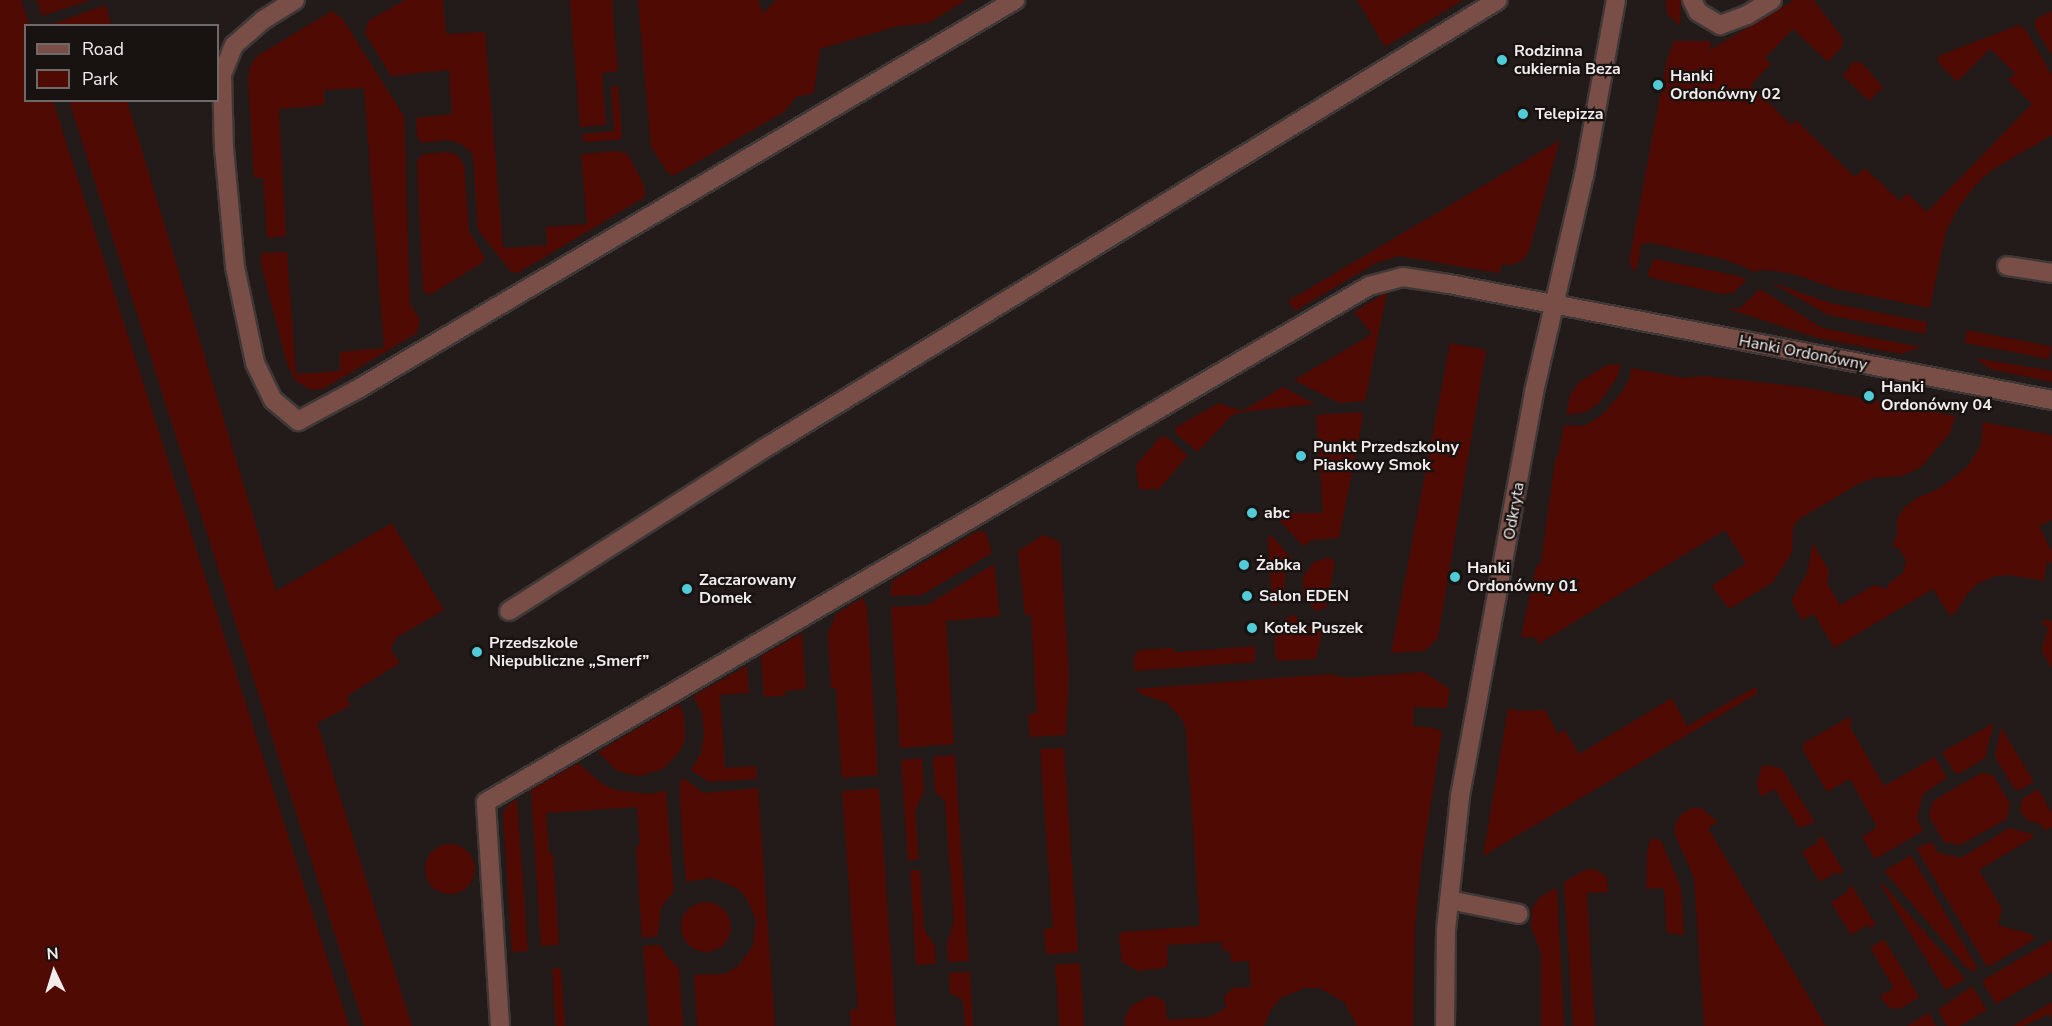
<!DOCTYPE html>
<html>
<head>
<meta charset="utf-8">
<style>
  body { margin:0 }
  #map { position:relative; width:2052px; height:1026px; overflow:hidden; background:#221b19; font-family:"Nunito Sans",sans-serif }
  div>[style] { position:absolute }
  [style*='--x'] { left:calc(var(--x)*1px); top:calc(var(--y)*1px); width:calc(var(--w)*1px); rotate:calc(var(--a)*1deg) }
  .green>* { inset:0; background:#4f0b03; transform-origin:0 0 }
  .round { border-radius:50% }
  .roads { filter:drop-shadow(2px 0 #3f3837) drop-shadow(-2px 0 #3f3837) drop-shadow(0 2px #3f3837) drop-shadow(0 -2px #3f3837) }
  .minor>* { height:18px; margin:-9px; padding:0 9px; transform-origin:9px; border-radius:9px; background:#784e46 }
  .dots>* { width:16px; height:16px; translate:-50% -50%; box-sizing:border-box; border:3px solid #181211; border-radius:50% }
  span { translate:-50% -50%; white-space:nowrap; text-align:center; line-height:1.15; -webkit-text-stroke:4.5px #181211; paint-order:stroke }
  .poi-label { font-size:16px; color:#f2edec; font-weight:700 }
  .left { translate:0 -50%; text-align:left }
  .street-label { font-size:16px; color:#f2edec }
  .legend { position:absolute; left:24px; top:24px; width:195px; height:78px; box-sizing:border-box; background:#181211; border:2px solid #6f6a69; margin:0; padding:8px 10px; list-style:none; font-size:18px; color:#f2edec }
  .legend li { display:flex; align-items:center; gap:12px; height:30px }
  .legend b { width:30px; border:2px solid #6f6a69 }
  .north { position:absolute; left:24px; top:942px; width:60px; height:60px; -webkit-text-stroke:4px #181211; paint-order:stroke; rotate:356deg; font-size:16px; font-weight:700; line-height:24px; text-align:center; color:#f2edec }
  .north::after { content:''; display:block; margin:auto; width:21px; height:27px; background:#f2edec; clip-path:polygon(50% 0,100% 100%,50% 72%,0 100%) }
</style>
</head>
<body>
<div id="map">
  <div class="green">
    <div style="clip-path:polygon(0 0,21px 0,29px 25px,26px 26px,26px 100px,53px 101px,349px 1026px,0 1026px)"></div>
    <div style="clip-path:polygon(37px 0,91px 0,42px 16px)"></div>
    <div style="clip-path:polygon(405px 0,443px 0,446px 34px,485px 32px,503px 248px,547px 245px,546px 227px,587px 224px,581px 154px,616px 151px,627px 153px,644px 185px,645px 197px,518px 273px,511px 272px,478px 230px,473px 154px,461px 144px,448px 140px,422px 143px,417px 137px,416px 118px,452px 114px,449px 70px,391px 76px,365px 33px,368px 21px)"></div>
    <div style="clip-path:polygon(570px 0,612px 0,618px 71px,602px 73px,606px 125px,580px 127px)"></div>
    <div style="clip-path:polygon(638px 0,758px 0,763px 13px,776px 0,966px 0,929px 23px,898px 26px,820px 49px,814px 93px,796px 97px,784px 112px,673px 176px,668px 173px,651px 147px)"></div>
    <div style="clip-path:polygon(1357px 0,1463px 0,1385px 47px)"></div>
    <div style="clip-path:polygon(1666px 0,1681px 0,1680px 26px,1667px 14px)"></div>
    <div style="clip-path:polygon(1794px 0,1814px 0,1843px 39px,1842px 47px,1828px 62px,1793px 29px,1765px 58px,1771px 64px,1751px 85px,1791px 125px,1796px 120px,1855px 177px,1865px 168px,1900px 201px,1907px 193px,1927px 212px,2032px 104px,2008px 80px,2015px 73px,1990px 49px,1957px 82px,1939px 64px,1938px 56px,2019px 25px,2025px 29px,2052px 75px,2052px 135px,1992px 170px,1975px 186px,1959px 207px,1946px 231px,1930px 308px,1836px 289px,1797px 275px,1776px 271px,1759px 270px,1755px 272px,1727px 260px,1651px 243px,1641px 244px,1638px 264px,1634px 272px,1629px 262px,1666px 64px,1674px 41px,1711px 41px,1710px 50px)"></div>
    <div style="clip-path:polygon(106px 5px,111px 25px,49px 25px)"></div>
    <div style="clip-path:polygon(332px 11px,342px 18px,404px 116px,410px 304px,420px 320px,417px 333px,323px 389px,311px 390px,296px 381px,287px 364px,262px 268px,261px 253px,287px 252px,296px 374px,340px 371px,340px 352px,384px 348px,364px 88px,324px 90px,324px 105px,279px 109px,286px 236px,267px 238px,263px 178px,254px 178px,248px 80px,250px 67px,257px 56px)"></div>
    <div style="clip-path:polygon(2052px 11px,2052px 56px,2035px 27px,2036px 19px)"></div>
    <div style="clip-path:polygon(1853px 62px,1861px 62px,1883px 87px,1869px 101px,1843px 76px)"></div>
    <div style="clip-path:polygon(611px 86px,618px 86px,622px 136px,619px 140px,583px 142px,583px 134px,614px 131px)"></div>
    <div style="clip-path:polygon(69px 101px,127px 101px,276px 591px,392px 523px,444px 610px,396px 638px,391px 650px,400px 663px,347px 696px,350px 706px,317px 723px,412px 1026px,364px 1026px)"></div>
    <div style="clip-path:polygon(1560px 140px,1529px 251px,1523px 260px,1512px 265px,1502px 264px,1499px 273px,1398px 256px,1374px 264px,1295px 311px,1288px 301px)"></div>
    <div style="clip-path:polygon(447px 152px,458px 155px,464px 165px,469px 231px,485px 258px,482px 263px,430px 295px,423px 291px,417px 160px,423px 154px)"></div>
    <div style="clip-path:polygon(1654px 259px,1739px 276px,1747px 280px,1733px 293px,1722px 294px,1652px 278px,1647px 275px)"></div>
    <div style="clip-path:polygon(1770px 282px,1831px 303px,1927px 322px,1926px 334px,1828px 315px)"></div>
    <div style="clip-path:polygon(1760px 289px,1822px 328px,1921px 347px,1901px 354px,1818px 338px,1725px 308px,1739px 309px)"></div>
    <div style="clip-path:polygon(1387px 292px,1365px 401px,1339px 403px,1294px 380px,1372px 334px,1354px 312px)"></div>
    <div style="left:1967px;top:330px;width:86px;height:13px;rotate:11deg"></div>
    <div style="clip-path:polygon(1450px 343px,1486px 350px,1438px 638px,1425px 651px,1391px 653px)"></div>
    <div style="clip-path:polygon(1975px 358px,2052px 371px,2052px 382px,1990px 369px)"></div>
    <div style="clip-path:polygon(1621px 364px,1618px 376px,1599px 403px,1586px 412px,1566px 415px,1570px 396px,1578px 383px,1607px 365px)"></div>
    <div style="clip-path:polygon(1631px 368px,1684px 378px,1703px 376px,1802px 387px,1956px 416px,1949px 435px,1920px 468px,1902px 476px,1873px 478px,1858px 484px,1798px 520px,1793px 527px,1792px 553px,1772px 583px,1729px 609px,1712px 586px,1746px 563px,1725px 530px,1537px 645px,1538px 638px,1521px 637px,1536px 567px,1541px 562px,1555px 461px,1559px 452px,1564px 425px,1584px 426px,1602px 415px,1623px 391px,1630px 377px)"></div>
    <div style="clip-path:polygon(1283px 387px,1315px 404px,1242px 412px,1231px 416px,1198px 452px,1176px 434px,1175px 428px,1218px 403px,1242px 411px)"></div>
    <div style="clip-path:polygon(1361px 412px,1363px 417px,1339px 538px,1313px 540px,1303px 546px,1280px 521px,1282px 513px,1323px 513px,1316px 415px)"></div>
    <div style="clip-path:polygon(1983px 422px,2052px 435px,2052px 520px,2039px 526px,2052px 552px,2052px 563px,2047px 562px,2044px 581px,2010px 575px,1995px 576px,1977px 584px,1965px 597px,1957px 611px,1950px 616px,1933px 589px,1834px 648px,1814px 614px,1802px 620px,1791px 601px,1807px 573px,1813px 543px,1829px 571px,1827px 583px,1840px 605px,1874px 585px,1888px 589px,1888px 584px,1903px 573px,1906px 561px,1899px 548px,1892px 546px,1897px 535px,1897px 519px,1904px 508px,1915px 499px,1940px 488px,1968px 466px,1981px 445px)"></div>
    <div style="clip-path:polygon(1160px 437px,1167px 437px,1188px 456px,1159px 489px,1139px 490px,1136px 465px)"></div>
    <div style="clip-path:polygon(982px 531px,986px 533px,992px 553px,922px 595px,890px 596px,892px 581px,976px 532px)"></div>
    <div style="clip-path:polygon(1043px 535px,1060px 542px,1069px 673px,1066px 735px,1030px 737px,1028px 714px,1037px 713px,1031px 615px,1025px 615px,1018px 551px)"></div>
    <div style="clip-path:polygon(1271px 535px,1291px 558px,1285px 572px,1284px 598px,1276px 606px,1272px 604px,1268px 538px)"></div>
    <div style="clip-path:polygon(1330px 557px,1335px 563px,1326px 608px,1316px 611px,1303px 596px,1303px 576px,1314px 562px)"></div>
    <div style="clip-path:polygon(994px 564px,1000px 616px,946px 621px,954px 744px,900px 748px,891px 607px,927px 605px)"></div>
    <div style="clip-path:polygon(860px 599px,863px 599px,867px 607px,878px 775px,842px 778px,836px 688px,831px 688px,828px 633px,836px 614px)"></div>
    <div style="clip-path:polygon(1292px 614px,1303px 624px,1322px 632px,1316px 659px,1278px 661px,1275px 655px,1275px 630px)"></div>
    <div style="clip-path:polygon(2044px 619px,2052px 621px,2052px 669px,2042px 651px,2048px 627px,2042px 625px)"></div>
    <div style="clip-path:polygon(802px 633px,806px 689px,786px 691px,785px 696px,764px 697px,761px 656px)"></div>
    <div style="clip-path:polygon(1255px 646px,1255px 662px,1134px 671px,1134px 656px,1139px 650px,1174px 648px,1174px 652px,1179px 652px)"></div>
    <div style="clip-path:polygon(747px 666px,749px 693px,720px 695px,725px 768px,756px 766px,757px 779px,709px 782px,691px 770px,701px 753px,704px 735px,702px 713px,693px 696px)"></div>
    <div style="clip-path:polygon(1424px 672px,1450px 689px,1447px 708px,1414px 707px,1413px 726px,1434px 728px,1442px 732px,1421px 867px,1415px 927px,1413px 1026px,1357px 1026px,1344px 1002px,1319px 988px,1305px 988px,1281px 998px,1272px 1008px,1264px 1026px,1125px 1026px,1125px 1017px,1131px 1006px,1148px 997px,1154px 996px,1165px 1001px,1167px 1020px,1210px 1017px,1226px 1008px,1224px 996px,1233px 988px,1251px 987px,1249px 961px,1231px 962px,1230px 951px,1223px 951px,1222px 942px,1167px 945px,1168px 962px,1165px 968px,1138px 971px,1122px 962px,1119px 936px,1122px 932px,1200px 926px,1186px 728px,1182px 719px,1167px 703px,1141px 694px,1135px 689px,1330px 674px,1347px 678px)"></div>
    <div style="clip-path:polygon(1755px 687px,1758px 693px,1483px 856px,1508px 709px,1514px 708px,1514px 711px,1545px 710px,1558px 734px,1565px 730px,1579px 754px,1672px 698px,1687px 726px)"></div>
    <div style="clip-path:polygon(679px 704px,684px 715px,685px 739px,680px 751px,663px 769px,640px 776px,627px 774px,616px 770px,598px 752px)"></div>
    <div style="clip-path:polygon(1849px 717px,1852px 722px,1849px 725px,1884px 786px,1935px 757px,1947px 778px,1923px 794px,1917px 818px,1923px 831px,1875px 859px,1862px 837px,1877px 827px,1850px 779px,1827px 792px,1803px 750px,1804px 743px)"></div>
    <div style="clip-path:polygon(1994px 723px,1985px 758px,1959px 774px,1954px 772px,1942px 752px)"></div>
    <div style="clip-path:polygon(2001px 727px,2034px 782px,2020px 790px,2015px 790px,1995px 757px)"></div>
    <div style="clip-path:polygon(1064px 748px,1078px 952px,1054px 954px,1046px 954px,1044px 929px,1053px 928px,1040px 749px)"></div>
    <div style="clip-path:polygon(955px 755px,969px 961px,948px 962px,947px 944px,954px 921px,945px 802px,935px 791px,933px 757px)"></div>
    <div style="clip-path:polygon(922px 758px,924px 791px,915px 811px,919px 859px,908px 861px,901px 760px)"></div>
    <div style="clip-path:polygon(578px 763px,601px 783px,615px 790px,651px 794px,666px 790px,674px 890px,661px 908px,658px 936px,642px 938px,636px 846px,640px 846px,637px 807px,546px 813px,549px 853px,553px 853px,559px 945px,541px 946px,531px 790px)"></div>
    <div style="clip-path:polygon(1762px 765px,1778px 767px,1783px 771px,1815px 822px,1799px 828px,1775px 789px,1760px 797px,1757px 783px)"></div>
    <div style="clip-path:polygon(1981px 773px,1993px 775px,2010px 803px,2007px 819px,1960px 845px,1944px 842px,1929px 816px,1933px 801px)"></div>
    <div style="clip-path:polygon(683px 778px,704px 793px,758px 788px,775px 1026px,697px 1026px,694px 975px,725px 974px,738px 966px,753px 946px,756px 920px,746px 897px,737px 888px,712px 878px,686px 882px,680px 804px,680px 783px)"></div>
    <div style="clip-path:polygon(879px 788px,896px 1026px,851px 1026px,850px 1010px,858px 1009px,842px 791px)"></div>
    <div style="clip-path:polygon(2038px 789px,2052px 813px,2052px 827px,2045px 831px,2041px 824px,2028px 821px,2020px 811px,2022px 799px)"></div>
    <div style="clip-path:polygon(517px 799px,528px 951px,512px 952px,503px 814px,508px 805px)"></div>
    <div style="clip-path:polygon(1691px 808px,1701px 808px,1718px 822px,1708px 828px,1826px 1026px,1704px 1026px,1694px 878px,1675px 834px,1675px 824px,1681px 815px)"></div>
    <div style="clip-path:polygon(2009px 828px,2032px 834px,2034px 837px,1979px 870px,2002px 909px,1998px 925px,2031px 934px,2035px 939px,1990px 966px,1986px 965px,1916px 848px,1932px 842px,1937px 852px,1961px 858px)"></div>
    <div style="clip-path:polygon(1823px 836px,1844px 872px,1839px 875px,1837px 872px,1820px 882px,1802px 852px,1818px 842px,1817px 839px)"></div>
    <div style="clip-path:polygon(1654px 838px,1662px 842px,1681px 888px,1684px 935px,1667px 933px,1664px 888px,1646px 889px,1647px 853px,1650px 840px)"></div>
    <div class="round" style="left:425px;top:844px;width:50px;height:50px"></div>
    <div style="clip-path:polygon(1911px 855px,1977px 967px,1974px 972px,1966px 967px,1884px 871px)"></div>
    <div style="clip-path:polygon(1595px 869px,1607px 877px,1608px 892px,1587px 893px,1595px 1026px,1573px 1026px,1564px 882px,1585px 870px)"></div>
    <div style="clip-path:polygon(910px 870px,920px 870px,924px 929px,935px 946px,936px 964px,916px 965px)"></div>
    <div style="clip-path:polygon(1882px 883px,1964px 977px,1963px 981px,1945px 990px,1880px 884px)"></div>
    <div style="clip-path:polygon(1852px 886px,1876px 925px,1870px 928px,1868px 925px,1851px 935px,1831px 902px,1848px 892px,1847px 889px)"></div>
    <div style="clip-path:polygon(1555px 888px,1557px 890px,1564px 1026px,1541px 1026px,1541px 953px,1531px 926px,1532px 908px,1540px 897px)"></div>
    <div class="round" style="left:681px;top:902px;width:50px;height:50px"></div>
    <div style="clip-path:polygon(1884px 939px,1919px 997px,1900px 1009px,1889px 1008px,1880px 996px,1894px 988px,1870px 948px)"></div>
    <div style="clip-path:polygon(2052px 940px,2052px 972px,1996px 1004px,1982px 981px)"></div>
    <div style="clip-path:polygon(660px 945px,668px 958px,679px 968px,683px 1026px,649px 1026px,643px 946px)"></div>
    <div style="left:1080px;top:963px;width:63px;height:25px;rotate:86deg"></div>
    <div style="left:561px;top:968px;width:58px;height:9px;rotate:86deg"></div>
    <div style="clip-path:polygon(970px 972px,973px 1026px,965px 1026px,963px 1000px,950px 993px,949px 973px)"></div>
    <div style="clip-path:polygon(1972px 986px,1987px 1010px,1960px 1026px,1947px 1026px,1938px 1010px)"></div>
    <div style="clip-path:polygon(2052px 1002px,2052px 1018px,2049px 1014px,2024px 1026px,2013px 1026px)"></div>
    <div style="clip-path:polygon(1929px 1013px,1936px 1026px,1907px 1026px,1928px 1013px)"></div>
  </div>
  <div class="roads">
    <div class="minor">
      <div style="--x:295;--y:0;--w:38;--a:148"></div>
      <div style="--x:263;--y:20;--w:38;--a:139"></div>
      <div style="--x:234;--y:45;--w:31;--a:112"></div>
      <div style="--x:222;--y:74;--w:74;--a:88.5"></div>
      <div style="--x:224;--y:148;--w:120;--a:84.7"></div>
      <div style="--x:235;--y:267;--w:98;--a:78.2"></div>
      <div style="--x:255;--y:363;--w:41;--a:64.1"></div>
      <div style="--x:273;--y:400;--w:33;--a:40"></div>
      <div style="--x:298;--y:421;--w:68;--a:-28.1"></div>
      <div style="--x:358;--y:389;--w:764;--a:-30.63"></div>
      <div style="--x:1692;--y:0;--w:13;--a:63"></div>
      <div style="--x:1698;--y:12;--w:26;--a:31"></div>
      <div style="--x:1720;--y:25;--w:29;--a:-20"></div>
      <div style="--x:1747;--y:15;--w:29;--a:-31"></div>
      <div style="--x:2007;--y:266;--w:46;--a:8.8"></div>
      <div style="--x:509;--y:611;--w:309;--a:-32.5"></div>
      <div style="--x:770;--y:445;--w:853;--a:-31.44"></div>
      <div style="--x:1449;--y:900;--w:71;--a:11.3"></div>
      <div style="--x:500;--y:1026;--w:224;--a:-93.6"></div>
      <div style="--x:486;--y:802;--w:1023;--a:-30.3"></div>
      <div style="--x:1369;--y:286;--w:35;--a:-15"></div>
      <div style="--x:1403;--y:277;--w:47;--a:8.7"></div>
      <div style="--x:1449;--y:284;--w:614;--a:10.89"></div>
      <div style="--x:1445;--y:1026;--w:96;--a:-89.4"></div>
      <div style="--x:1446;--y:930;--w:135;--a:-84"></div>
      <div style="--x:1460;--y:796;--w:411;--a:-79.6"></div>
      <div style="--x:1534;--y:392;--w:222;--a:-77"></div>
      <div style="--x:1584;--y:176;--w:179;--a:-79.7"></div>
    </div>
  </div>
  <div class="dots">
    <div style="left:1502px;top:60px;background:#52cbd8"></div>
    <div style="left:1658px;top:85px;background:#52cbd8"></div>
    <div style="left:1523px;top:114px;background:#52cbd8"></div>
    <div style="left:1869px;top:396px;background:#52cbd8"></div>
    <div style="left:1301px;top:456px;background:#52cbd8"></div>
    <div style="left:1252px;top:513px;background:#52cbd8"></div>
    <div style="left:1244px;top:565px;background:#52cbd8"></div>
    <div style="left:1455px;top:577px;background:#52cbd8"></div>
    <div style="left:687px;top:589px;background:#52cbd8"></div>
    <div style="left:1247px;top:596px;background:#52cbd8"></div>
    <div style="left:1252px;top:628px;background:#52cbd8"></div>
    <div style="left:477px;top:652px;background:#52cbd8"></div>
  </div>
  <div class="poi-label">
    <span class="left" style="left:1514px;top:60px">Rodzinna<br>cukiernia Beza</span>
    <span class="left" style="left:1670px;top:85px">Hanki<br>Ordonówny 02</span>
    <span class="left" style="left:1535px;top:114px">Telepizza</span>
    <span class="left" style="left:1881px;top:396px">Hanki<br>Ordonówny 04</span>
    <span class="left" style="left:1313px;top:456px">Punkt Przedszkolny<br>Piaskowy Smok</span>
    <span class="left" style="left:1264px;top:513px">abc</span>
    <span class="left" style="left:1256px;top:565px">Żabka</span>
    <span class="left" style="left:1467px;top:577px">Hanki<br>Ordonówny 01</span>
    <span class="left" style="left:699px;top:589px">Zaczarowany<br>Domek</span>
    <span class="left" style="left:1259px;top:596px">Salon EDEN</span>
    <span class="left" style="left:1264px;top:628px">Kotek Puszek</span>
    <span class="left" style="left:489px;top:652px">Przedszkole<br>Niepubliczne „Smerf”</span>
  </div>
  <div class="street-label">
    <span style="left:1803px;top:353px;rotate:11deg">Hanki Ordonówny</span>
    <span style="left:1514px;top:511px;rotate:-80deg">Odkryta</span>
  </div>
  <ul class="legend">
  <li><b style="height:8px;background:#784e46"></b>Road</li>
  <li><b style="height:16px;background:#4f0b03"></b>Park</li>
  </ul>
  <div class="north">N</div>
</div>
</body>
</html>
